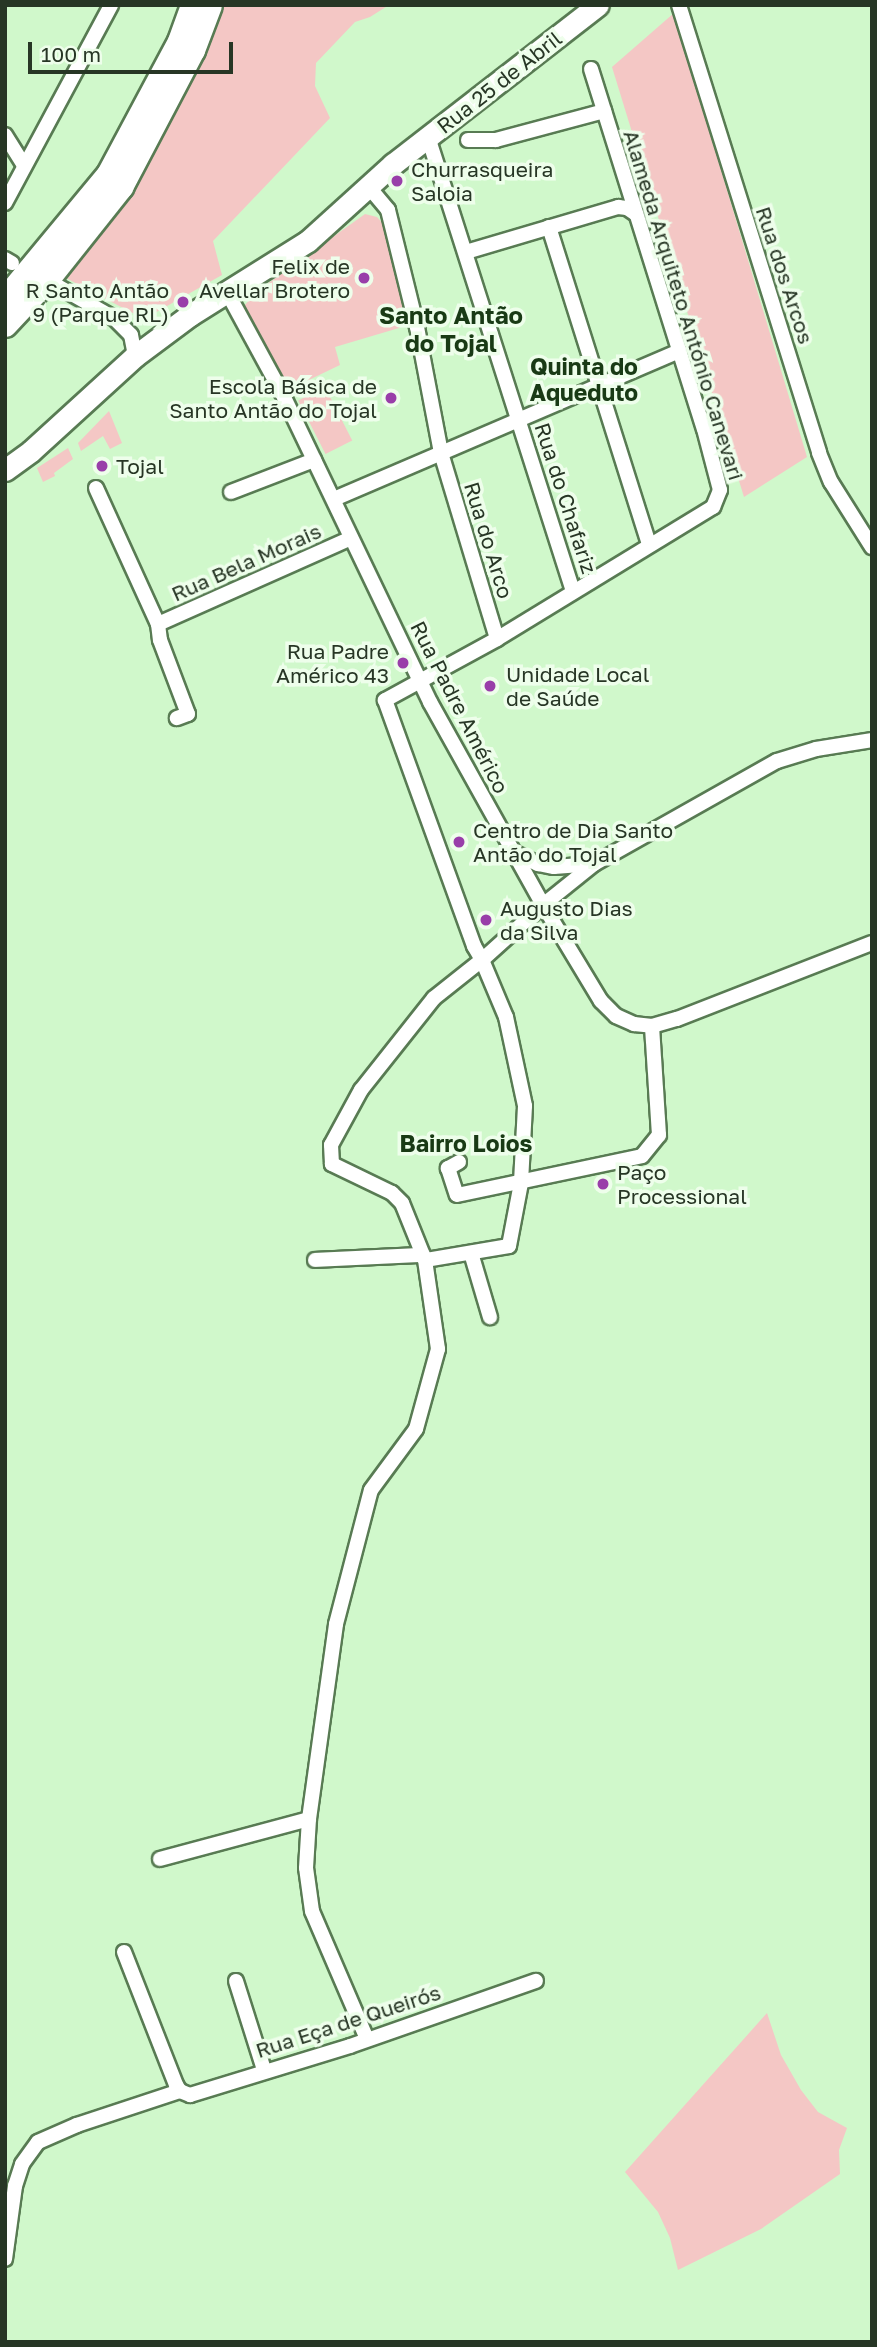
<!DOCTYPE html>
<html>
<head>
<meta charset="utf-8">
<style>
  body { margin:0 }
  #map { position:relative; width:877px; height:2347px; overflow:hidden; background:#d0f8cb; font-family:"Golos Text",sans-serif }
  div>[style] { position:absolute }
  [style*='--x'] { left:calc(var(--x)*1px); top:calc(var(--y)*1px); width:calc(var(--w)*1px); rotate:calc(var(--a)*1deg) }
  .green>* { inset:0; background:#f4c7c5; transform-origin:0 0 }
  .roads { filter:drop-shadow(2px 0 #587b53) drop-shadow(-2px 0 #587b53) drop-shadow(0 2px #587b53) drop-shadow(0 -2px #587b53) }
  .minor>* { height:14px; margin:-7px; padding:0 7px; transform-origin:7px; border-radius:7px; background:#fff }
  .primary>* { height:21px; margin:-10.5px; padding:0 10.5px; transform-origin:10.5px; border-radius:10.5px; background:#fff }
  .trunk>* { height:23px; margin:-11.5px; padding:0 11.5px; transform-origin:11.5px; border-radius:11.5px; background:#fff }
  .dots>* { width:19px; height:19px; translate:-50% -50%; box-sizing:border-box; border:4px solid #eefeeb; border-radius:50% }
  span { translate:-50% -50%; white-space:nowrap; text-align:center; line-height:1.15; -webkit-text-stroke:7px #eefeeb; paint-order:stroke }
  .street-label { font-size:21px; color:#273625 }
  .poi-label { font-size:21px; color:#273625 }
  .left { translate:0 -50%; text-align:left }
  .right { translate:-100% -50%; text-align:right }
  .neighbourhood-label { font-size:23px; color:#193a15; font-weight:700 }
  .quarter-label { font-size:24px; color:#193a15; font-weight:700 }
  .frame { position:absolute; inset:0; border:7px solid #273625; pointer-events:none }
  .scale { position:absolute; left:28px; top:42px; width:205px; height:32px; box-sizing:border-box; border:4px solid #273625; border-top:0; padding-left:9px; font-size:21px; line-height:24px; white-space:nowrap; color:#273625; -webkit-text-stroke:5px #eefeeb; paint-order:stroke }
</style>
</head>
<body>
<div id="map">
  <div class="green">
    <div style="clip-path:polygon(223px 5px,389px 5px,370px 17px,355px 22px,316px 63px,315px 86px,330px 118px,213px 241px,222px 275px,144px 319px,64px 277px,134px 176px,194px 74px)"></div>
    <div style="clip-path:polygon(674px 13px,807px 457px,744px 497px,612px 67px)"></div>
    <div style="clip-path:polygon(365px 214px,377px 217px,384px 225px,406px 322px,399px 328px,335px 347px,340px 365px,288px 390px,246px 314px,245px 305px,256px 292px)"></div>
    <div style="left:325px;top:387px;width:60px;height:30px;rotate:63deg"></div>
    <div style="clip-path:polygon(109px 411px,122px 443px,110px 449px,103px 436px,81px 451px,78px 443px)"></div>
    <div style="clip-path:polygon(68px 448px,73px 459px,54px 473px,55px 476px,43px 482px,37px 468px)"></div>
    <div style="clip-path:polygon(767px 2013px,781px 2055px,801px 2090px,818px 2112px,847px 2128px,839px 2150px,840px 2174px,761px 2229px,678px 2270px,670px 2238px,658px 2212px,625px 2172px)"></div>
  </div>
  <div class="roads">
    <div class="minor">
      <div style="--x:679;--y:5;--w:469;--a:72.6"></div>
      <div style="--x:819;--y:453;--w:31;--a:68"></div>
      <div style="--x:831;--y:482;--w:77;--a:57.8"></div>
      <div style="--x:591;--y:69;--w:377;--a:72.6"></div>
      <div style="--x:704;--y:429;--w:63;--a:75.3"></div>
      <div style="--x:720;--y:490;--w:18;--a:112"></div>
      <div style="--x:713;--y:507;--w:253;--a:148.6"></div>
      <div style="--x:497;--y:639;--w:128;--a:151.4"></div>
      <div style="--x:385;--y:700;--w:262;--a:70.1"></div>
      <div style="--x:474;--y:946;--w:16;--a:60"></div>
      <div style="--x:482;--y:960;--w:82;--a:-42"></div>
      <div style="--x:543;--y:905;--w:65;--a:-38.8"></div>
      <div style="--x:594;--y:864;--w:210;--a:-29.4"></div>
      <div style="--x:777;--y:761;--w:41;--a:-17.1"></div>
      <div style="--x:816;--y:749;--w:57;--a:-9.1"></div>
      <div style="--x:5;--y:135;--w:36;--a:58"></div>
      <div style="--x:428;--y:137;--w:476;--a:72.3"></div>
      <div style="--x:468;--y:140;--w:28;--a:0"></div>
      <div style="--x:496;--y:140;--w:112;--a:-15"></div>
      <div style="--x:368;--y:186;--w:31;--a:50"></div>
      <div style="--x:388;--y:210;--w:121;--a:76.1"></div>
      <div style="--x:417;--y:327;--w:128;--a:79.2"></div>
      <div style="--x:441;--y:453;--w:194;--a:73.2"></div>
      <div style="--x:5;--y:203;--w:225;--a:-61.8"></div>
      <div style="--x:549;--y:227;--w:332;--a:72.5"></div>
      <div style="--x:466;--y:252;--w:159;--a:-16.5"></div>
      <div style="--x:618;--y:207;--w:9;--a:6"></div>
      <div style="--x:627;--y:208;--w:11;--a:34"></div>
      <div style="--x:5;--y:259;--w:8;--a:30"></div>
      <div style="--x:47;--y:280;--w:77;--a:29.6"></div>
      <div style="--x:114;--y:318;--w:24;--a:45"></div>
      <div style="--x:131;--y:335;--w:21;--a:79"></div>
      <div style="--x:227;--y:292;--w:117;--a:61.5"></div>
      <div style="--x:283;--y:395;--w:340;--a:64.4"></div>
      <div style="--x:430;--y:702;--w:232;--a:60.9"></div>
      <div style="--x:543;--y:905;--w:112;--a:58.9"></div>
      <div style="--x:601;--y:1001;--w:21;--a:45"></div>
      <div style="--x:616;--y:1016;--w:20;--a:24"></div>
      <div style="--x:634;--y:1024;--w:18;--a:6"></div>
      <div style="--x:652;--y:1026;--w:26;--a:-16"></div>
      <div style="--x:677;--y:1019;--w:209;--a:-21.3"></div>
      <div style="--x:96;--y:488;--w:149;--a:65.5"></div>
      <div style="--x:158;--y:624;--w:16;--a:83"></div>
      <div style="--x:160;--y:640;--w:79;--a:69.3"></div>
      <div style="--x:188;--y:714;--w:12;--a:160"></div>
      <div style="--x:231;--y:492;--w:89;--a:-21.1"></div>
      <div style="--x:334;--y:499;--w:376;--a:-23.2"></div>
      <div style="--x:158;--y:624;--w:211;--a:-24"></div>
      <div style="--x:513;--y:852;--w:28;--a:26"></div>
      <div style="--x:538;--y:864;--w:16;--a:11"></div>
      <div style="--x:554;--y:867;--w:40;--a:-4.3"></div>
      <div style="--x:459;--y:1162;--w:13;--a:151"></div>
      <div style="--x:448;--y:1168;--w:28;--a:72"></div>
      <div style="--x:457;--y:1195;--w:189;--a:-11.9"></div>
      <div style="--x:642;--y:1156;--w:27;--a:-51"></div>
      <div style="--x:659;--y:1135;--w:109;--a:-93.7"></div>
      <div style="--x:471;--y:1253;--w:67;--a:73.5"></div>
      <div style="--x:315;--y:1260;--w:108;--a:-2.7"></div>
      <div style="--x:160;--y:1859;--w:154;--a:-15"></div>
      <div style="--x:124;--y:1952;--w:143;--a:68.6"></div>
      <div style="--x:176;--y:2085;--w:7;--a:56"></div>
      <div style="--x:180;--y:2091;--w:11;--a:22"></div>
      <div style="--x:190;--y:2095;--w:167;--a:-17"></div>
      <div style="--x:350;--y:2046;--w:197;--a:-19.3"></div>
      <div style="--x:236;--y:1981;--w:93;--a:72.5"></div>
      <div style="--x:367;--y:2039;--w:139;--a:-113.3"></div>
      <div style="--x:312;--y:1911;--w:43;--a:-97.9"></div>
      <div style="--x:306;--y:1868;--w:49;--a:-86.5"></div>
      <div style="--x:309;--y:1819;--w:197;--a:-82.1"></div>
      <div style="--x:336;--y:1624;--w:138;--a:-75.4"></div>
      <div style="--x:371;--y:1490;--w:76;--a:-53.6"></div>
      <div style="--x:416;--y:1429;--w:83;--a:-74.6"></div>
      <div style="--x:438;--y:1349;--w:90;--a:-98.3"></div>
      <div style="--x:425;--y:1260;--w:61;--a:-112"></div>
      <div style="--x:402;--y:1203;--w:14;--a:-135"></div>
      <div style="--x:392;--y:1193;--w:67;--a:-154.2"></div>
      <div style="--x:332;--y:1164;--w:19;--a:-93"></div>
      <div style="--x:331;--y:1145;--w:63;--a:-61.4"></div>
      <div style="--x:361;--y:1090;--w:117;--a:-51.6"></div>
      <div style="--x:434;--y:998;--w:61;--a:-38.4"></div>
      <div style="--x:482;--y:960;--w:62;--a:67.2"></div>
      <div style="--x:506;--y:1017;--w:91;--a:77.9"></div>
      <div style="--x:525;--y:1106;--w:77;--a:93"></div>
      <div style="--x:521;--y:1183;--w:64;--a:100.8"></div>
      <div style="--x:509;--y:1246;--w:85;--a:170.5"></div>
      <div style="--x:5;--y:2259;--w:74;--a:-82.2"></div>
      <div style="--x:15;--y:2186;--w:23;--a:-72"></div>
      <div style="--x:22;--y:2164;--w:27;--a:-54"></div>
      <div style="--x:38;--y:2142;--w:43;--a:-23.6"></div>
      <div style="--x:77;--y:2125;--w:108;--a:-18.3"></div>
    </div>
    <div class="primary">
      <div style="--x:5;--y:470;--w:32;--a:-36"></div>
      <div style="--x:31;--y:451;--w:141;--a:-42.4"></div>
      <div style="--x:135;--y:356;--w:69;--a:-36.7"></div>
      <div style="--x:190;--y:315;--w:139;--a:-32.1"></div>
      <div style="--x:308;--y:241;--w:115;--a:-42.2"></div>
      <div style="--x:393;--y:164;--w:259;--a:-37.8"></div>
    </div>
    <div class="trunk">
      <div style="--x:5;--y:298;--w:161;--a:-50.3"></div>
      <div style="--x:108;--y:174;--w:151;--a:-61.9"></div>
      <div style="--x:179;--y:41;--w:38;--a:-70"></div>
      <div style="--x:5;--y:325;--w:62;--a:-47"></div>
      <div style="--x:47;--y:280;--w:119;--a:-51.5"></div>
      <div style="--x:121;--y:187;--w:155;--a:-62.3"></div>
      <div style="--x:193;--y:50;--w:48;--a:-69.3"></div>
    </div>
  </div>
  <div class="dots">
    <div style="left:397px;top:181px;background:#993ea9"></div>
    <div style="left:364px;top:278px;background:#993ea9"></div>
    <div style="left:183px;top:302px;background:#993ea9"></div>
    <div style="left:391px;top:398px;background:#993ea9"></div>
    <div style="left:102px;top:466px;background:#993ea9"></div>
    <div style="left:403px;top:663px;background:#993ea9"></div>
    <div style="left:490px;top:686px;background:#993ea9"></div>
    <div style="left:459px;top:842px;background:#993ea9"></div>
    <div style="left:486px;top:920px;background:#993ea9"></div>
    <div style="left:603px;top:1184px;background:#993ea9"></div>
  </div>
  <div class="street-label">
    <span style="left:499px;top:82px;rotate:-38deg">Rua 25 de Abril</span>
    <span style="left:785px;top:275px;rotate:72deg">Rua dos Arcos</span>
    <span style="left:684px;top:305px;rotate:73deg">Alameda Arquiteto António Canevari</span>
    <span style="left:566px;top:498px;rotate:72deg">Rua do Chafariz</span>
    <span style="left:489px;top:540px;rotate:73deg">Rua do Arco</span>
    <span style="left:246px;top:562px;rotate:-24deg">Rua Bela Morais</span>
    <span style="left:460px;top:707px;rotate:63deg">Rua Padre Américo</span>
    <span style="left:348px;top:2021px;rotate:-18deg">Rua Eça de Queirós</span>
  </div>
  <div class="poi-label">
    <span class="left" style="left:411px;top:181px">Churrasqueira<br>Saloia</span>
    <span class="right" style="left:350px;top:278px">Felix de<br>Avellar Brotero</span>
    <span class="right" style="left:169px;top:302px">R Santo Antão<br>9 (Parque RL)</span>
    <span class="right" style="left:377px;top:398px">Escola Básica de<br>Santo Antão do Tojal</span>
    <span class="left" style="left:116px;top:466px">Tojal</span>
    <span class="right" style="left:389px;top:663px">Rua Padre<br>Américo 43</span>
    <span class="left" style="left:506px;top:686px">Unidade Local<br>de Saúde</span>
    <span class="left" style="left:473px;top:842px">Centro de Dia Santo<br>Antão do Tojal</span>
    <span class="left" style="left:500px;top:920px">Augusto Dias<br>da Silva</span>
    <span class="left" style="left:617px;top:1184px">Paço<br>Processional</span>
  </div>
  <div class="neighbourhood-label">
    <span style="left:584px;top:379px">Quinta do<br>Aqueduto</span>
    <span style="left:466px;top:1143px">Bairro Loios</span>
  </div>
  <div class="quarter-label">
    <span style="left:451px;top:329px">Santo Antão<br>do Tojal</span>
  </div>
  <div class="frame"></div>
  <div class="scale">100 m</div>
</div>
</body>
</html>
